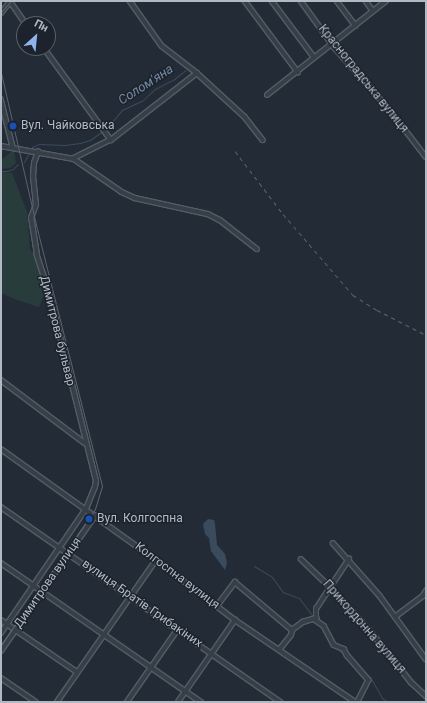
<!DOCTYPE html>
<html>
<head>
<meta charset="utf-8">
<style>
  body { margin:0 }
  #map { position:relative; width:427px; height:703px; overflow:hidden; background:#232c36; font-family:Roboto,sans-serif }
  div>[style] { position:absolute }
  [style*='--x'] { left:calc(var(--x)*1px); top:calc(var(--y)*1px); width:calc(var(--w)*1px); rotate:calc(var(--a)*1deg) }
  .green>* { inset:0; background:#293c3c }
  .water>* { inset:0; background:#3a4b5e }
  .stream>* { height:1px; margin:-0.5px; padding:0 0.5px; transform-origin:0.5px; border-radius:0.5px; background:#3a4b5e }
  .roads { filter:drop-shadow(1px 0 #545c65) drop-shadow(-1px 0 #545c65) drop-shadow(0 1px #545c65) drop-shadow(0 -1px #545c65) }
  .minor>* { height:3.5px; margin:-1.75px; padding:0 1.75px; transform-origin:1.75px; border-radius:1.75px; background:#363e47 }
  .tram>* { height:1px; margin:-0.5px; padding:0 0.5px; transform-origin:0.5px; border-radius:0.5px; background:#5b6470 }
  .rail>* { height:1px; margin-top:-0.5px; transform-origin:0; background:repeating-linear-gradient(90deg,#5b6470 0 4px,transparent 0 8px) }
  .dots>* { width:11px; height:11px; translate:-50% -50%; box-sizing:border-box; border:2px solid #1c232c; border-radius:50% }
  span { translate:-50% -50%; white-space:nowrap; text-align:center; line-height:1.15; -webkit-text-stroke:3px #1c232c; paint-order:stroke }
  .street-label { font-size:12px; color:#b1b9c3 }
  .poi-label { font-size:12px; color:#b1b9c3 }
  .left { translate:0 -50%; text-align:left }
  .water-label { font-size:13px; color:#758ba4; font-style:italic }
  .frame { position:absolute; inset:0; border:2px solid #b1b9c3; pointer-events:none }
  .north { position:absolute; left:16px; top:16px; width:40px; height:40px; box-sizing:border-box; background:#1c232c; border:1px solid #585f68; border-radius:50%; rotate:27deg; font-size:11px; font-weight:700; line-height:16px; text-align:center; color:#b1b9c3 }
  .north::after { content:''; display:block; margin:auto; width:14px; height:18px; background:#8db5ec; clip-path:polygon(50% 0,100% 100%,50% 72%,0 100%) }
</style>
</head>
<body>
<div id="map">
  <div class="green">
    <div style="clip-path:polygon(12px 151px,14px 151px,16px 163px,10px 168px,1px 169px,1px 160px)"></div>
    <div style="clip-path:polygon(1px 172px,12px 173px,27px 212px,30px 249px,34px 255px,44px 286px,44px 295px,39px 307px,17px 300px,1px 293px)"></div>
  </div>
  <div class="water">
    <div style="clip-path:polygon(208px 519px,214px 520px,215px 524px,217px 545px,225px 554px,227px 563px,225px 570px,211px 551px,209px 538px,205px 534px,203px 524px)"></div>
  </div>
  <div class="stream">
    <div style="--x:106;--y:129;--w:25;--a:-50"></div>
    <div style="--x:122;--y:110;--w:23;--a:-25"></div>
    <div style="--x:143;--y:100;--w:16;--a:-43"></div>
    <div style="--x:155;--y:89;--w:20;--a:-27"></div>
    <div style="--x:173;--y:80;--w:16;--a:-38"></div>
    <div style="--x:32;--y:147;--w:8;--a:-23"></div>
    <div style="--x:39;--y:144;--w:26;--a:2"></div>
    <div style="--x:65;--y:145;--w:15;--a:-8"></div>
    <div style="--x:80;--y:143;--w:10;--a:-17"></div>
    <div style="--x:90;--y:140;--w:16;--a:-35"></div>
    <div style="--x:24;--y:162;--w:10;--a:-61"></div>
    <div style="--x:1;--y:171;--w:6;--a:0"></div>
    <div style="--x:7;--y:171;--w:6;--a:-18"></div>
    <div style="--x:13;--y:169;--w:7;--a:-45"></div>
    <div style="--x:254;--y:566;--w:21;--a:31"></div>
    <div style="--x:272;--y:577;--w:19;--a:54"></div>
    <div style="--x:283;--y:592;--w:17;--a:21"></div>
    <div style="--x:299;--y:598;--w:25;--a:53"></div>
    <div style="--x:337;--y:648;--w:13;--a:45"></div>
    <div style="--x:361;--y:669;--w:12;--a:42"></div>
    <div style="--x:370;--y:677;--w:24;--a:60"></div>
    <div style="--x:382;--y:698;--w:7;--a:34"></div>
  </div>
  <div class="roads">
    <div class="minor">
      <div style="--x:10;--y:1;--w:28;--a:55"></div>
      <div style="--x:130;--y:1;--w:55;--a:54.6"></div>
      <div style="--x:162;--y:46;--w:44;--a:37.6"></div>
      <div style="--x:197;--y:73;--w:65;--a:42.5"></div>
      <div style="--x:245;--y:117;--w:29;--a:52"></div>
      <div style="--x:245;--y:1;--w:89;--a:53.3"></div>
      <div style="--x:272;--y:1;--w:70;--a:53.1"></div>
      <div style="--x:301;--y:1;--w:58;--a:54.1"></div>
      <div style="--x:335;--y:48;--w:83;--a:48.4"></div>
      <div style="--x:390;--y:110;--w:59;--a:52.5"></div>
      <div style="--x:337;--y:1;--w:31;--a:53"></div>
      <div style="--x:366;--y:1;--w:12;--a:55"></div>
      <div style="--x:1;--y:13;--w:14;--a:-51"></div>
      <div style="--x:44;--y:48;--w:114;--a:53.9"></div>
      <div style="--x:111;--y:140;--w:42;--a:153.4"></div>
      <div style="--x:267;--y:95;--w:152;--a:-38.3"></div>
      <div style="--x:1;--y:99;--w:49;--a:76"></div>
      <div style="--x:111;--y:140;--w:109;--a:-37.9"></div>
      <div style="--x:1;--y:146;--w:74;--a:10.1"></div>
      <div style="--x:74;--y:159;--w:58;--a:34.5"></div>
      <div style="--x:122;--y:192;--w:14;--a:25"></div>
      <div style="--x:135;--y:198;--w:75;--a:12.4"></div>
      <div style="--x:208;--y:214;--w:13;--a:27"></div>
      <div style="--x:220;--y:220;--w:47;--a:38.1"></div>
      <div style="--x:1;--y:380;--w:105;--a:36.9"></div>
      <div style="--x:1;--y:449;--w:191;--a:35.6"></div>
      <div style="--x:156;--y:560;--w:99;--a:37.2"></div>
      <div style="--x:235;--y:620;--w:145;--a:34.3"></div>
      <div style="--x:1;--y:507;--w:341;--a:34.9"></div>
      <div style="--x:333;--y:543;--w:71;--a:48.4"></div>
      <div style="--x:380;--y:596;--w:78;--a:53.9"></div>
      <div style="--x:301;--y:559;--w:40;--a:44"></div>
      <div style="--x:330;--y:587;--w:57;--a:47.1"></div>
      <div style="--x:369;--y:629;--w:68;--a:51.6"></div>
      <div style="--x:411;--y:682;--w:21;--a:43"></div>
      <div style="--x:1;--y:563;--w:244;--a:34.8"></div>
      <div style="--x:217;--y:606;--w:30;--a:-53"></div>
      <div style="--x:235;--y:582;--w:75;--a:40.1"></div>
      <div style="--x:395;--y:617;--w:35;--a:-37"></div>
      <div style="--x:423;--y:596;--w:6;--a:-59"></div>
      <div style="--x:314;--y:619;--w:12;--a:35"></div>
      <div style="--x:324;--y:626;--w:21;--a:62"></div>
      <div style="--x:334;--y:645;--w:11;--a:22"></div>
      <div style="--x:344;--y:649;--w:7;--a:63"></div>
      <div style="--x:347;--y:655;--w:33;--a:49"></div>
      <div style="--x:369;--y:680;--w:25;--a:117"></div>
      <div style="--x:1;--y:620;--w:92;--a:34.4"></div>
      <div style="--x:292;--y:630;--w:14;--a:-36"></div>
      <div style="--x:303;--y:622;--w:14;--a:-17"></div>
      <div style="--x:316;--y:618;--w:9;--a:-90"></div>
      <div style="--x:316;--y:609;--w:60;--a:-56.6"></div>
      <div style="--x:1;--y:633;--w:150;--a:-55.6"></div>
      <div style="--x:86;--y:509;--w:24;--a:-68"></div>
      <div style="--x:95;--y:487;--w:6;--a:-81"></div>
      <div style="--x:96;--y:481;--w:194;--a:-104"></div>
      <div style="--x:49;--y:293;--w:40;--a:-108"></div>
      <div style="--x:37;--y:255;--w:37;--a:-99"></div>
      <div style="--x:31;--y:218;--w:14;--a:-69"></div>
      <div style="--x:36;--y:205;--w:28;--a:-96"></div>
      <div style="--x:33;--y:177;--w:14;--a:-86"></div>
      <div style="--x:34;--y:163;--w:12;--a:-70"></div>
      <div style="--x:279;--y:650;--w:19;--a:-51"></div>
      <div style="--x:291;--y:635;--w:5;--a:-79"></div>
      <div style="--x:1;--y:651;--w:165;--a:-55.2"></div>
      <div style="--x:1;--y:678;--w:42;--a:34.4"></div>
      <div style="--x:57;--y:702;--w:173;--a:-55.1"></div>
      <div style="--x:127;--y:702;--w:89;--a:-55.1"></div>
      <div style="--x:178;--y:702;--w:100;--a:-55.2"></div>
    </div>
  </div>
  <div class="tram">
    <div style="--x:1;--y:12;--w:15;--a:-48"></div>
    <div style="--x:1;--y:73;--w:156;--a:77"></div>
    <div style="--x:36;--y:225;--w:269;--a:75.8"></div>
    <div style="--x:102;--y:486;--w:24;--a:107"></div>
    <div style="--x:95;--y:509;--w:165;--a:124.7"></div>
  </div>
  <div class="rail">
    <div style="--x:235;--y:151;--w:79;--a:52.7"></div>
    <div style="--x:283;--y:214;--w:107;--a:49.2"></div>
    <div style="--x:353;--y:295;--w:28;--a:32"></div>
    <div style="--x:377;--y:310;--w:55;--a:27"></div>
  </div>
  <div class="dots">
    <div style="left:13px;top:126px;background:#1a4fb4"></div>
    <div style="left:89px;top:519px;background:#1a4fb4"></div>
  </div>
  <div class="street-label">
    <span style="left:363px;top:79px;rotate:51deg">Красноградська вулиця</span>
    <span style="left:57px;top:331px;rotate:76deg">Димитрова бульвар</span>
    <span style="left:177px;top:576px;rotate:37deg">Колгоспна вулиця</span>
    <span style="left:48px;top:583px;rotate:-55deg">Димитрова вулиця</span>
    <span style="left:142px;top:604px;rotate:35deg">вулиця Братів Грибакіних</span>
    <span style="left:364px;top:627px;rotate:49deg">Прикордонна вулиця</span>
  </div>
  <div class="poi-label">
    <span class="left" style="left:21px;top:126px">Вул. Чайковська</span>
    <span class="left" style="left:97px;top:519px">Вул. Колгоспна</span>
  </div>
  <div class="water-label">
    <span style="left:146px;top:85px;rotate:-33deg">Солом'яна</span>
  </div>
  <div class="frame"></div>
  <div class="north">Пн</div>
</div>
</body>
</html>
